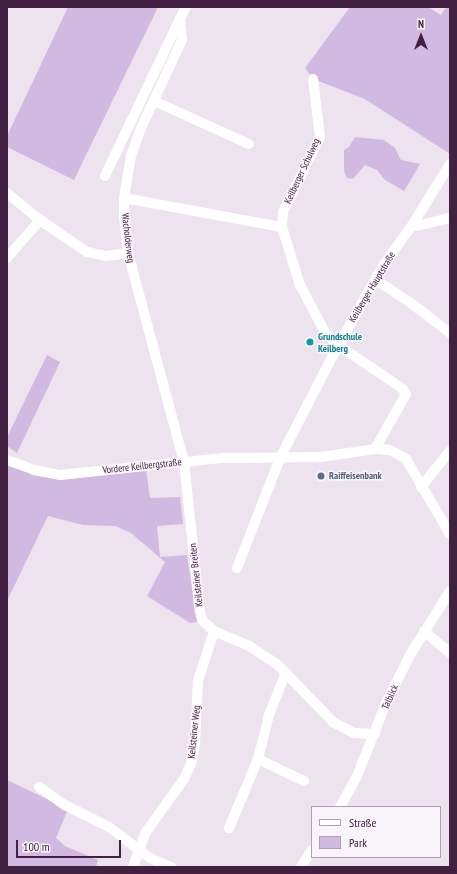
<!DOCTYPE html>
<html>
<head>
<meta charset="utf-8">
<style>
  body { margin:0 }
  #map { position:relative; width:457px; height:874px; overflow:hidden; background:#ede3ee; font-family:"PT Sans Narrow",sans-serif }
  div>[style] { position:absolute }
  [style*='--x'] { left:calc(var(--x)*1px); top:calc(var(--y)*1px); width:calc(var(--w)*1px); rotate:calc(var(--a)*1deg) }
  .green>* { inset:0; background:#d1b9e2 }
  .minor>* { height:10px; margin:-5px; padding:0 5px; transform-origin:5px; border-radius:5px; background:#fff }
  .dots>* { width:11px; height:11px; translate:-50% -50%; box-sizing:border-box; border:2px solid #f9f4fa; border-radius:50% }
  span { translate:-50% -50%; white-space:nowrap; text-align:center; line-height:1.15; -webkit-text-stroke:3px #f9f4fa; paint-order:stroke }
  .street-label { font-size:10px; color:#422041 }
  .culture-label { font-size:10px; color:#0d838f; font-weight:700 }
  .left { translate:0 -50%; text-align:left }
  .service-label { font-size:10px; color:#4e5e75; font-weight:700 }
  .frame { position:absolute; inset:0; border:8px solid #422041; pointer-events:none }
  .legend { position:absolute; left:311px; top:806px; width:130px; height:52px; box-sizing:border-box; background:#f9f4fa; border:1px solid #b09fb0; margin:0; padding:5px 7px; list-style:none; font-size:12px; color:#422041 }
  .legend li { display:flex; align-items:center; gap:8px; height:20px }
  .legend b { width:20px; border:1px solid #b09fb0 }
  .north { position:absolute; left:401px; top:16px; width:40px; height:40px; -webkit-text-stroke:3px #f9f4fa; paint-order:stroke; rotate:0deg; font-size:11px; font-weight:700; line-height:16px; text-align:center; color:#422041 }
  .north::after { content:''; display:block; margin:auto; width:14px; height:18px; background:#422041; clip-path:polygon(50% 0,100% 100%,50% 72%,0 100%) }
  .scale { position:absolute; left:16px; top:840px; width:105px; height:18px; box-sizing:border-box; border:2px solid #422041; border-top:0; padding-left:5px; font-size:12px; line-height:14px; white-space:nowrap; color:#422041; -webkit-text-stroke:3px #f9f4fa; paint-order:stroke }
</style>
</head>
<body>
<div id="map">
  <div class="green">
    <div style="clip-path:polygon(68px 7px,158px 7px,74px 180px,7px 147px,7px 136px)"></div>
    <div style="clip-path:polygon(350px 7px,428px 7px,441px 15px,446px 7px,450px 7px,450px 154px,365px 99px,313px 79px,305px 68px)"></div>
    <div style="clip-path:polygon(355px 137px,384px 140px,395px 148px,401px 160px,420px 164px,404px 191px,385px 180px,377px 170px,365px 165px,353px 179px,347px 178px,344px 171px,344px 150px,349px 147px)"></div>
    <div style="clip-path:polygon(47px 355px,60px 362px,17px 453px,7px 446px,7px 437px)"></div>
    <div style="clip-path:polygon(7px 455px,38px 467px,60px 470px,57px 476px,146px 468px,150px 498px,180px 497px,183px 524px,157px 526px,160px 557px,187px 555px,197px 622px,190px 623px,147px 596px,165px 562px,131px 533px,115px 526px,83px 525px,48px 516px,7px 601px)"></div>
    <div style="clip-path:polygon(7px 780px,68px 809px,56px 838px,65px 846px,98px 860px,96px 867px,7px 867px)"></div>
  </div>
  <div class="minor">
    <div style="--x:186;--y:7;--w:13;--a:117"></div>
    <div style="--x:180;--y:19;--w:21;--a:85"></div>
    <div style="--x:182;--y:40;--w:97;--a:115"></div>
    <div style="--x:141;--y:128;--w:30;--a:110"></div>
    <div style="--x:131;--y:156;--w:43;--a:99.5"></div>
    <div style="--x:124;--y:198;--w:20;--a:90"></div>
    <div style="--x:124;--y:218;--w:35;--a:83"></div>
    <div style="--x:128;--y:253;--w:216;--a:75"></div>
    <div style="--x:184;--y:462;--w:151;--a:83.9"></div>
    <div style="--x:200;--y:612;--w:9;--a:72"></div>
    <div style="--x:203;--y:621;--w:15;--a:42"></div>
    <div style="--x:214;--y:631;--w:38;--a:23"></div>
    <div style="--x:249;--y:646;--w:33;--a:33"></div>
    <div style="--x:277;--y:664;--w:81;--a:46"></div>
    <div style="--x:333;--y:722;--w:24;--a:28"></div>
    <div style="--x:354;--y:733;--w:21;--a:3"></div>
    <div style="--x:313;--y:79;--w:58;--a:83.1"></div>
    <div style="--x:320;--y:137;--w:84;--a:116.3"></div>
    <div style="--x:283;--y:212;--w:15;--a:94"></div>
    <div style="--x:282;--y:227;--w:61;--a:72.8"></div>
    <div style="--x:300;--y:285;--w:53;--a:62"></div>
    <div style="--x:325;--y:332;--w:18;--a:45"></div>
    <div style="--x:338;--y:345;--w:78;--a:34.1"></div>
    <div style="--x:403;--y:389;--w:6;--a:59"></div>
    <div style="--x:406;--y:394;--w:63;--a:119.4"></div>
    <div style="--x:154;--y:101;--w:104;--a:24.4"></div>
    <div style="--x:105;--y:176;--w:174;--a:-64.5"></div>
    <div style="--x:7;--y:193;--w:43;--a:39.3"></div>
    <div style="--x:40;--y:220;--w:57;--a:34.2"></div>
    <div style="--x:87;--y:252;--w:19;--a:12"></div>
    <div style="--x:106;--y:256;--w:22;--a:-8"></div>
    <div style="--x:124;--y:198;--w:161;--a:10.4"></div>
    <div style="--x:413;--y:224;--w:4;--a:27"></div>
    <div style="--x:417;--y:226;--w:34;--a:-14"></div>
    <div style="--x:7;--y:258;--w:50;--a:-49"></div>
    <div style="--x:376;--y:280;--w:42;--a:33.3"></div>
    <div style="--x:411;--y:303;--w:49;--a:37.6"></div>
    <div style="--x:7;--y:460;--w:29;--a:20"></div>
    <div style="--x:34;--y:470;--w:26;--a:11"></div>
    <div style="--x:60;--y:475;--w:164;--a:-6"></div>
    <div style="--x:223;--y:458;--w:98;--a:-0.6"></div>
    <div style="--x:321;--y:457;--w:55;--a:-8.4"></div>
    <div style="--x:375;--y:449;--w:15;--a:4"></div>
    <div style="--x:390;--y:450;--w:18;--a:29"></div>
    <div style="--x:406;--y:459;--w:87;--a:59.6"></div>
    <div style="--x:421;--y:487;--w:46;--a:-51.1"></div>
    <div style="--x:237;--y:568;--w:118;--a:-68.6"></div>
    <div style="--x:280;--y:458;--w:107;--a:-62.7"></div>
    <div style="--x:329;--y:363;--w:110;--a:-61.1"></div>
    <div style="--x:382;--y:267;--w:53;--a:-54.2"></div>
    <div style="--x:413;--y:224;--w:70;--a:-58.3"></div>
    <div style="--x:424;--y:631;--w:34;--a:40"></div>
    <div style="--x:258;--y:759;--w:51;--a:25.6"></div>
    <div style="--x:39;--y:787;--w:32;--a:35"></div>
    <div style="--x:65;--y:805;--w:49;--a:26.6"></div>
    <div style="--x:109;--y:827;--w:51;--a:37.1"></div>
    <div style="--x:150;--y:858;--w:23;--a:23"></div>
    <div style="--x:340;--y:807;--w:35;--a:-61"></div>
    <div style="--x:357;--y:776;--w:79;--a:-68.3"></div>
    <div style="--x:386;--y:703;--w:54;--a:-63.4"></div>
    <div style="--x:410;--y:655;--w:75;--a:-58"></div>
    <div style="--x:229;--y:828;--w:75;--a:-67.2"></div>
    <div style="--x:258;--y:759;--w:45;--a:-76"></div>
    <div style="--x:269;--y:715;--w:46;--a:-68.4"></div>
    <div style="--x:133;--y:867;--w:37;--a:-70"></div>
    <div style="--x:146;--y:832;--w:65;--a:-54.4"></div>
    <div style="--x:184;--y:779;--w:17;--a:-65"></div>
    <div style="--x:191;--y:764;--w:20;--a:-79"></div>
    <div style="--x:195;--y:744;--w:63;--a:-87.3"></div>
    <div style="--x:198;--y:681;--w:52;--a:-72.3"></div>
    <div style="--x:301;--y:867;--w:20;--a:-57"></div>
  </div>
  <div class="dots">
    <div style="left:310px;top:342px;background:#0f9aa8"></div>
    <div style="left:321px;top:476px;background:#5c6f8a"></div>
  </div>
  <div class="street-label">
    <span style="left:302px;top:171px;rotate:-65deg">Keilberger Schulweg</span>
    <span style="left:128px;top:238px;rotate:83deg">Wacholderweg</span>
    <span style="left:372px;top:287px;rotate:-59deg">Keilberger Hauptstraße</span>
    <span style="left:142px;top:466px;rotate:-6deg">Vordere Keilbergstraße</span>
    <span style="left:196px;top:575px;rotate:-96deg">Keilsteiner Breiten</span>
    <span style="left:390px;top:697px;rotate:-66deg">Talblick</span>
    <span style="left:194px;top:732px;rotate:-84deg">Keilsteiner Weg</span>
  </div>
  <div class="culture-label">
    <span class="left" style="left:318px;top:342px">Grundschule<br>Keilberg</span>
  </div>
  <div class="service-label">
    <span class="left" style="left:329px;top:476px">Raiffeisenbank</span>
  </div>
  <div class="frame"></div>
  <ul class="legend">
  <li><b style="height:5px;background:#fff"></b>Straße</li>
  <li><b style="height:11px;background:#d1b9e2"></b>Park</li>
  </ul>
  <div class="north">N</div>
  <div class="scale">100 m</div>
</div>
</body>
</html>
